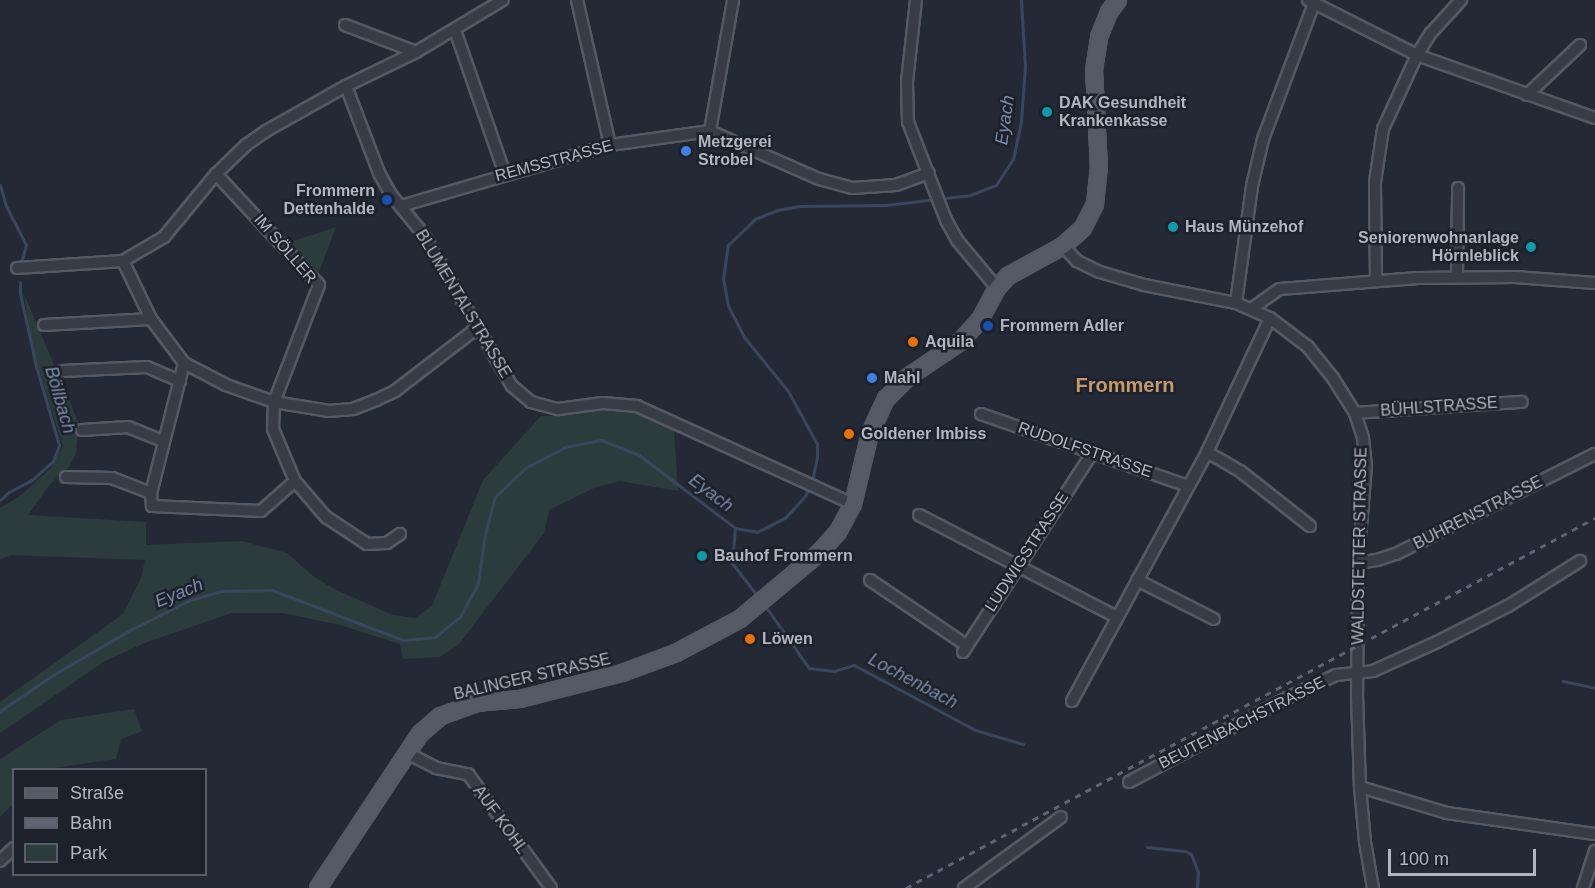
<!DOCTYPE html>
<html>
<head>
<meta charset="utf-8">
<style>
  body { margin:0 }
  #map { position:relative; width:1595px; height:888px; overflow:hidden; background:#232a35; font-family:Helvetica,sans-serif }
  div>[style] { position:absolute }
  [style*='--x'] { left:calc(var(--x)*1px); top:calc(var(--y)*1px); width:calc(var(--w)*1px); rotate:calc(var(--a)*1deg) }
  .green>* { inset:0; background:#2c3c3d }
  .stream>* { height:3px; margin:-1.5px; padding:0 1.5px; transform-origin:1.5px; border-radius:1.5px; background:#3a465c }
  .roads { filter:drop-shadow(2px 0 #545964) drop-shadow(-2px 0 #545964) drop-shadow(0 2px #545964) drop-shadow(0 -2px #545964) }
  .minor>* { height:10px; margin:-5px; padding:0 5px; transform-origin:5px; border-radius:5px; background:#373c46 }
  .major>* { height:14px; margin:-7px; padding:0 7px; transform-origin:7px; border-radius:7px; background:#555b66 }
  .rail>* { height:3px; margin-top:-1.5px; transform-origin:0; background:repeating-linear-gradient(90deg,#5e6472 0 6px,transparent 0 12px) }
  .dots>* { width:16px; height:16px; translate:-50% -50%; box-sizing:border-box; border:3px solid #1c212b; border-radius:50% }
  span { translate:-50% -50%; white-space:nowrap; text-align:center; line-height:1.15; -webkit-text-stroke:5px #1c212b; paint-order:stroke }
  .poi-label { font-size:16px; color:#b1b6c2; font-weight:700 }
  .left { translate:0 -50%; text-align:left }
  .right { translate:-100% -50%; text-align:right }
  .street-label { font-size:16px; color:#b1b6c2 }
  .water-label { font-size:18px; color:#7c8ca7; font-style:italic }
  .quarter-label { font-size:20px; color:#c5996a; font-weight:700 }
  .legend { position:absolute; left:12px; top:768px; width:195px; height:108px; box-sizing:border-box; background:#1c212b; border:2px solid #585d67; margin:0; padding:8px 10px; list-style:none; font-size:18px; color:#b1b6c2 }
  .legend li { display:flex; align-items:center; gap:12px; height:30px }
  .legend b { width:30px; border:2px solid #585d67 }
  .scale { position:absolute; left:1388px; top:849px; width:148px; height:27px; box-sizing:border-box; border:3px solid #b1b6c2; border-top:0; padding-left:8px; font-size:18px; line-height:21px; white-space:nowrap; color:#b1b6c2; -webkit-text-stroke:4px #1c212b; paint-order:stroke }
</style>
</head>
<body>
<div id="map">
  <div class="green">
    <div style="clip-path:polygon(336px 227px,319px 272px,290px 242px)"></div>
    <div style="clip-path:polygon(24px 294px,79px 424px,76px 454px,68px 468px,50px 484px,28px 515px,146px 522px,146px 545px,242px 541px,287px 553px,314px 577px,336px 590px,393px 615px,415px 618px,432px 606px,483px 480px,541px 416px,561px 416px,601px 409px,635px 413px,674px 430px,678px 491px,619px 481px,594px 488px,549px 510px,544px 533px,459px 644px,440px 657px,403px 659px,400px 644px,340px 625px,283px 613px,232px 613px,147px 642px,105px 661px,0 733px,0 702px,123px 614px,141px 578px,145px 560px,11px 555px,0 559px,0 508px,20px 496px,50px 469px,63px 446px,32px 347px)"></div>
    <div style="clip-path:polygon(134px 709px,142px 731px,121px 739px,116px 759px,47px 769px,14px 770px,13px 804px,0 817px,0 759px,61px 720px)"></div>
  </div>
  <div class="stream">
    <div style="--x:0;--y:185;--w:22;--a:74"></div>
    <div style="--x:6;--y:206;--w:44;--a:62.9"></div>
    <div style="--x:26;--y:245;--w:15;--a:106"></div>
    <div style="--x:812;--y:481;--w:24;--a:-78"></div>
    <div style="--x:817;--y:458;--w:14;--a:-90"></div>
    <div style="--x:817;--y:444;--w:60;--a:-118.7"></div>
    <div style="--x:788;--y:391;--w:70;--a:-129.2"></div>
    <div style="--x:744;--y:337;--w:35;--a:-117"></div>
    <div style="--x:728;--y:306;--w:27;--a:-100"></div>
    <div style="--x:723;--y:279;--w:34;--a:-82"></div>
    <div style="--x:728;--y:245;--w:37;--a:-44"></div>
    <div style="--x:755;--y:219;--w:24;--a:-22"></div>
    <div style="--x:777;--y:210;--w:23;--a:-10"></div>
    <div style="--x:800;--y:206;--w:86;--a:-0.7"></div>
    <div style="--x:886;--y:205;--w:85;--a:-6.8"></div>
    <div style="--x:970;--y:195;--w:28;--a:-21"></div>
    <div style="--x:996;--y:185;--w:31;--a:-57"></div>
    <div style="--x:1013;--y:159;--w:39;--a:-78"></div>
    <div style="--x:1021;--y:121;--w:55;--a:-85.8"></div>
    <div style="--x:1025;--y:66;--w:66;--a:-93.5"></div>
    <div style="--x:0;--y:500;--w:12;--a:-42"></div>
    <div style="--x:9;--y:492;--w:27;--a:-28"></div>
    <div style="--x:33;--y:479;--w:27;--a:-42"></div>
    <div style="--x:53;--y:461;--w:17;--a:-69"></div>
    <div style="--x:59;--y:445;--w:82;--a:-106.2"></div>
    <div style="--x:36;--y:366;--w:75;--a:-102.4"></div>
    <div style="--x:20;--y:293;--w:11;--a:-90"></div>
    <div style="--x:735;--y:528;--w:35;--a:95"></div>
    <div style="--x:732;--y:563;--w:44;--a:52.4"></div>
    <div style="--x:763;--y:603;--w:80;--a:54.7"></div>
    <div style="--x:809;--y:668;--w:25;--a:7"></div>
    <div style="--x:834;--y:671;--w:21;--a:-17"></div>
    <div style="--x:854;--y:665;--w:137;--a:28.2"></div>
    <div style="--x:975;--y:730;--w:50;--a:16.3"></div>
    <div style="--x:1563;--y:681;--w:33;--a:12"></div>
    <div style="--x:0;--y:711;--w:64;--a:-34.2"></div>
    <div style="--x:53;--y:675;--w:89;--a:-30.3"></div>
    <div style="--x:130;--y:630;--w:67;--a:-26.6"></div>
    <div style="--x:190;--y:600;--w:33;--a:-16"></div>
    <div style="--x:222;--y:591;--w:50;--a:-1.1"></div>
    <div style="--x:272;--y:590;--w:140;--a:20.9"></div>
    <div style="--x:403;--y:640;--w:32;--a:-5"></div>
    <div style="--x:435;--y:637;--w:32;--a:-39"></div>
    <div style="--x:460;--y:617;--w:38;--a:-62"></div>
    <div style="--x:478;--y:583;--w:49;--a:-81.9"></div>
    <div style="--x:485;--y:534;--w:38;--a:-75"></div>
    <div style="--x:495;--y:497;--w:42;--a:-44"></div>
    <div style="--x:525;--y:468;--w:45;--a:-27.7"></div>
    <div style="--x:565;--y:447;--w:38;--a:-11"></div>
    <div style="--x:602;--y:440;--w:40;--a:22"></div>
    <div style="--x:639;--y:455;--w:121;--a:37.2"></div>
    <div style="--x:735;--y:528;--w:22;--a:10"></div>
    <div style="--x:757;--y:532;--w:31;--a:-27"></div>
    <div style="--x:785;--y:518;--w:30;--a:-48"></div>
    <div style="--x:805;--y:496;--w:10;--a:-66"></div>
    <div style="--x:1147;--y:847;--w:38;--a:6"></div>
    <div style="--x:1185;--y:851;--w:7;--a:27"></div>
    <div style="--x:1191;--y:854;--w:19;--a:69"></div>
    <div style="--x:1198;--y:872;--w:16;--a:94"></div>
  </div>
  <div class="roads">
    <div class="minor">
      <div style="--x:577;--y:0;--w:149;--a:77.2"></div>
      <div style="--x:916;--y:0;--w:82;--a:96.3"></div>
      <div style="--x:907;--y:82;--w:40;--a:88.6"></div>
      <div style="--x:908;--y:122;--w:105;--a:68.8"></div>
      <div style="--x:946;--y:220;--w:23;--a:61"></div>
      <div style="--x:957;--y:240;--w:62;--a:50.2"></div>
      <div style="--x:1308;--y:0;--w:122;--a:26.8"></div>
      <div style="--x:1417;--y:55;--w:189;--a:19.5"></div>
      <div style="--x:345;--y:25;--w:76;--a:20.8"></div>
      <div style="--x:455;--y:30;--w:152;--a:70.9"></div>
      <div style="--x:346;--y:86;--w:93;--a:69.2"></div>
      <div style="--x:379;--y:173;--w:26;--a:61"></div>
      <div style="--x:392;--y:196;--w:50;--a:50.6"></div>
      <div style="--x:424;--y:235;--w:175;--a:59.8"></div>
      <div style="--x:512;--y:386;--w:25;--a:40"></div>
      <div style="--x:531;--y:402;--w:28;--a:15"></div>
      <div style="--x:558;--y:409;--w:45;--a:-7.6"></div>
      <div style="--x:603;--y:403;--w:34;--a:5"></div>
      <div style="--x:637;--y:406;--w:237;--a:24.4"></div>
      <div style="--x:1527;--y:95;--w:73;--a:-43.3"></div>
      <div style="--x:710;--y:131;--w:119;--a:23.8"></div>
      <div style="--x:819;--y:179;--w:34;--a:15"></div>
      <div style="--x:852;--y:188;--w:44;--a:-3.9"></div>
      <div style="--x:896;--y:185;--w:35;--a:-20"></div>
      <div style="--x:710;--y:131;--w:133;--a:-80"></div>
      <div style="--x:216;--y:174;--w:151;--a:47.1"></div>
      <div style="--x:319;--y:285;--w:125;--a:111"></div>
      <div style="--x:274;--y:402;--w:27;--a:92"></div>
      <div style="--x:273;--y:429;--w:56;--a:67.1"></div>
      <div style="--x:295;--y:481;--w:48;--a:49.3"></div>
      <div style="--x:326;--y:517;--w:49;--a:33.4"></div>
      <div style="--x:367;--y:544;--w:20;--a:-3"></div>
      <div style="--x:387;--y:543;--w:16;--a:-35"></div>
      <div style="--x:401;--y:206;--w:218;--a:-16.3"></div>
      <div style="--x:610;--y:145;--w:101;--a:-8"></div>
      <div style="--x:1063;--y:246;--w:21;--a:47"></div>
      <div style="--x:1077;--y:261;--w:25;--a:26"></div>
      <div style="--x:1100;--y:272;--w:46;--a:16.5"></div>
      <div style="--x:1144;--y:285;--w:94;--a:11.1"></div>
      <div style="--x:1236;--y:303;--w:37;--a:24"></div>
      <div style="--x:1270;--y:318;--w:48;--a:37.3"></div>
      <div style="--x:1308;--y:347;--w:40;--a:51"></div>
      <div style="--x:1333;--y:378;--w:41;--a:57.8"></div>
      <div style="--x:1355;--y:413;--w:26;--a:72"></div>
      <div style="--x:1363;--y:438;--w:28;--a:84"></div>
      <div style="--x:1366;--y:466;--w:97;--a:94.7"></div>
      <div style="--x:1358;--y:563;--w:131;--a:90.4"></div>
      <div style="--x:1357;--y:694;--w:93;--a:88.2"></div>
      <div style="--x:1360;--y:787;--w:55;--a:84.8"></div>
      <div style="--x:1365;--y:842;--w:47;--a:80.1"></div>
      <div style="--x:123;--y:261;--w:64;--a:64.2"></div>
      <div style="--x:151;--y:319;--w:55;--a:53.1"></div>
      <div style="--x:184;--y:363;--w:47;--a:27.6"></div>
      <div style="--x:226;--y:385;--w:51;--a:19.5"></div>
      <div style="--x:274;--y:402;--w:56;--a:9.3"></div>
      <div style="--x:329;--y:411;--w:24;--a:-5"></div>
      <div style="--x:353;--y:409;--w:25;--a:-21"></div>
      <div style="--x:376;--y:400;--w:21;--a:-25"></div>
      <div style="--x:395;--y:391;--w:103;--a:-37.5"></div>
      <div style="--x:17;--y:268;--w:106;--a:-3.8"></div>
      <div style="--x:123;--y:261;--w:48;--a:-30.3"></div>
      <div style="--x:164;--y:237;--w:82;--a:-50.5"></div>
      <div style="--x:216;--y:174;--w:42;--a:-44"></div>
      <div style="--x:246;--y:145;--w:24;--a:-35"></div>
      <div style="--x:266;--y:131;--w:92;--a:-29.4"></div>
      <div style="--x:346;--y:86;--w:78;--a:-25.9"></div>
      <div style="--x:416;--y:52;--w:101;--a:-30.9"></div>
      <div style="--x:1457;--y:276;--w:88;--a:-89.3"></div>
      <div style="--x:1376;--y:281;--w:99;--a:-90.6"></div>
      <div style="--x:1375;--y:182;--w:54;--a:-81.4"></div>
      <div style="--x:1383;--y:129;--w:81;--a:-65.3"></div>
      <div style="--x:1417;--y:55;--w:26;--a:-58"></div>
      <div style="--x:1431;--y:33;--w:45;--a:-47.7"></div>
      <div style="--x:1236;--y:303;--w:118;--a:-82.2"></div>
      <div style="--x:1252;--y:186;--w:48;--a:-76.8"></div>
      <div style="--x:1263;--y:139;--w:145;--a:-69.4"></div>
      <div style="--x:1251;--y:309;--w:35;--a:-35"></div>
      <div style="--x:1280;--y:289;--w:138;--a:-4.6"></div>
      <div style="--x:1418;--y:278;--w:97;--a:-0.6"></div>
      <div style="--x:1515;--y:277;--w:80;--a:4.3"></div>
      <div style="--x:44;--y:325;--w:107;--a:-3.2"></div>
      <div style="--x:184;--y:363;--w:134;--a:104.2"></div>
      <div style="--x:151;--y:493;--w:13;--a:86"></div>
      <div style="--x:152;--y:506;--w:109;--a:2.6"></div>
      <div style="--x:261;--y:511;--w:45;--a:-41.4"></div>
      <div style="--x:62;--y:371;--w:85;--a:-2.7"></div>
      <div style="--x:147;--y:367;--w:36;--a:23"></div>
      <div style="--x:1355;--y:413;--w:167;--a:-3.8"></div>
      <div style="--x:981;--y:414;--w:219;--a:19.2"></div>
      <div style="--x:82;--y:430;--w:46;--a:-3.7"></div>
      <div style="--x:128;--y:427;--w:38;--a:22"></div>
      <div style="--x:1207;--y:452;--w:38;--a:30"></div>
      <div style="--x:1240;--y:471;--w:89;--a:38.2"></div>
      <div style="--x:66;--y:477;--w:46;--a:1.2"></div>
      <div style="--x:112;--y:478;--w:42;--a:21"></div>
      <div style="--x:919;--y:515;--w:223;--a:27.3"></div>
      <div style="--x:1358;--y:563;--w:19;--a:-9"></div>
      <div style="--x:1377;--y:560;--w:20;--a:-18"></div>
      <div style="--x:1396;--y:554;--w:223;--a:-26.7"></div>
      <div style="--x:870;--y:580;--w:116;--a:34.1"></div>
      <div style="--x:1137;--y:580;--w:86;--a:26.9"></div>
      <div style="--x:963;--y:652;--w:239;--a:-57"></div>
      <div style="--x:1072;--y:701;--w:283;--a:-61.5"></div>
      <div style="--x:1207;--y:452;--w:148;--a:-64.8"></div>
      <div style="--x:407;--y:753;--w:33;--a:27"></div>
      <div style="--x:436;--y:768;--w:33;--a:11"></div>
      <div style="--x:468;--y:774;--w:141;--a:53.9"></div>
      <div style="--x:1129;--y:782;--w:179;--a:-28"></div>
      <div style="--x:1287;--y:698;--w:54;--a:-25.1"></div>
      <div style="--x:1336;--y:675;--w:37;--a:-6"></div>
      <div style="--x:1373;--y:671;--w:70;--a:-24.4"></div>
      <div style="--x:1437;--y:642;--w:80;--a:-26.9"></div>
      <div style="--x:1508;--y:606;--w:85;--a:-32"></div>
      <div style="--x:1360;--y:787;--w:91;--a:16.6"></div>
      <div style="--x:1447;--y:813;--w:149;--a:8.1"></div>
      <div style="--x:0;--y:861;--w:19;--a:-43"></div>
      <div style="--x:964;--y:888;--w:120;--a:-36.2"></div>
      <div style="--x:1583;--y:888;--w:39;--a:-72"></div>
    </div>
    <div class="major">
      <div style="--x:318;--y:888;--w:185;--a:-56.5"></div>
      <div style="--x:420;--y:734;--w:28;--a:-41"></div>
      <div style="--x:441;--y:716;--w:37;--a:-20"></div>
      <div style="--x:476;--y:703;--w:44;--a:-5.2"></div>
      <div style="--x:520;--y:699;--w:105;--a:-14.3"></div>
      <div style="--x:622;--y:673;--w:58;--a:-20.3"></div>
      <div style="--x:676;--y:653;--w:72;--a:-28"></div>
      <div style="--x:740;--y:619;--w:104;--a:-39.9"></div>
      <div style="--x:820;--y:552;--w:27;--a:-48"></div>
      <div style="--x:838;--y:532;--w:32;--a:-62"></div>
      <div style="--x:853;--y:504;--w:73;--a:-76.5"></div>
      <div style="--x:870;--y:433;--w:38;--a:-65"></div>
      <div style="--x:886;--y:399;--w:31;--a:-45"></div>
      <div style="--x:908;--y:377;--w:63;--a:-33.9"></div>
      <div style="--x:960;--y:342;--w:30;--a:-48"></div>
      <div style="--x:980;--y:320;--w:36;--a:-62"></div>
      <div style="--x:997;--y:288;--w:16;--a:-47"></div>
      <div style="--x:1008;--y:276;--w:63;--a:-28.6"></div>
      <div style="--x:1063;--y:246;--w:27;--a:-42"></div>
      <div style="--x:1083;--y:228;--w:27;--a:-63"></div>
      <div style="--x:1095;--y:204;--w:36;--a:-84"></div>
      <div style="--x:1099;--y:168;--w:98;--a:-92.9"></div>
      <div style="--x:1094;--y:70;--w:33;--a:-81"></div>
      <div style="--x:1099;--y:37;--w:27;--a:-68"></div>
      <div style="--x:1109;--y:12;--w:15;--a:-53"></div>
    </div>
  </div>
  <div class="rail">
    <div style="--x:906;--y:888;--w:782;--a:-28.24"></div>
  </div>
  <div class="dots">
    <div style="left:1047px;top:112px;background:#0f9aa8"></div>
    <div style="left:686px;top:151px;background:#3f7fe0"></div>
    <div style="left:387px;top:200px;background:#1a4fb4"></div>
    <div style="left:1173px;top:227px;background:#0f9aa8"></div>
    <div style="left:1531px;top:247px;background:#0f9aa8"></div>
    <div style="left:988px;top:326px;background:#1a4fb4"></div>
    <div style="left:913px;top:342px;background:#e8710a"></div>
    <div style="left:872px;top:378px;background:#3f7fe0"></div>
    <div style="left:849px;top:434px;background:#e8710a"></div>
    <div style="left:702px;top:556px;background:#0f9aa8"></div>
    <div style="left:750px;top:639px;background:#e8710a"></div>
  </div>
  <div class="poi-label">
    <span class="left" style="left:1059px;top:112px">DAK Gesundheit<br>Krankenkasse</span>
    <span class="left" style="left:698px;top:151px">Metzgerei<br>Strobel</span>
    <span class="right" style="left:375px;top:200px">Frommern<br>Dettenhalde</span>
    <span class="left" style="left:1185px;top:227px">Haus Münzehof</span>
    <span class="right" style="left:1519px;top:247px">Seniorenwohnanlage<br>Hörnleblick</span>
    <span class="left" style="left:1000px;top:326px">Frommern Adler</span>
    <span class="left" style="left:925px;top:342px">Aquila</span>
    <span class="left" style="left:884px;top:378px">Mahl</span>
    <span class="left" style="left:861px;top:434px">Goldener Imbiss</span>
    <span class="left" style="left:714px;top:556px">Bauhof Frommern</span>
    <span class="left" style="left:762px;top:639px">Löwen</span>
  </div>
  <div class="street-label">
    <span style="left:554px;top:161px;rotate:-15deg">REMSSTRASSE</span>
    <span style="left:285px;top:249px;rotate:49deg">IM SÖLLER</span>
    <span style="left:463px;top:304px;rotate:59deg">BLUMENTALSTRASSE</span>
    <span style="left:1439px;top:407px;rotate:-4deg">BÜHLSTRASSE</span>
    <span style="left:1085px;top:450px;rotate:19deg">RUDOLFSTRASSE</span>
    <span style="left:1478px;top:513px;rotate:-27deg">BUHRENSTRASSE</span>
    <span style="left:1360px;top:546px;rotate:-89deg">WALDSTETTER STRASSE</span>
    <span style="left:1027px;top:552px;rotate:-57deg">LUDWIGSTRASSE</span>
    <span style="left:532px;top:677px;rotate:-13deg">BALINGER STRASSE</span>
    <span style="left:1242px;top:723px;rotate:-27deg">BEUTENBACHSTRASSE</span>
    <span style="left:500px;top:820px;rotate:54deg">AUF KOHL</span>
  </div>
  <div class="water-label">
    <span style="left:1005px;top:120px;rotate:-82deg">Eyach</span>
    <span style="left:60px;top:400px;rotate:74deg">Böllbach</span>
    <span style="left:711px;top:493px;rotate:37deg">Eyach</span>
    <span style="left:179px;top:593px;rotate:-22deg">Eyach</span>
    <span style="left:913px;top:681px;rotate:28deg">Lochenbach</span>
  </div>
  <div class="quarter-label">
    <span style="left:1125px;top:385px">Frommern</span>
  </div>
  <ul class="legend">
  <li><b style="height:8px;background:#555b66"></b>Straße</li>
  <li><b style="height:8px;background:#5e6472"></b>Bahn</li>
  <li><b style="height:16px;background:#2c3c3d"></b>Park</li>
  </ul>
  <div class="scale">100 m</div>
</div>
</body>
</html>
